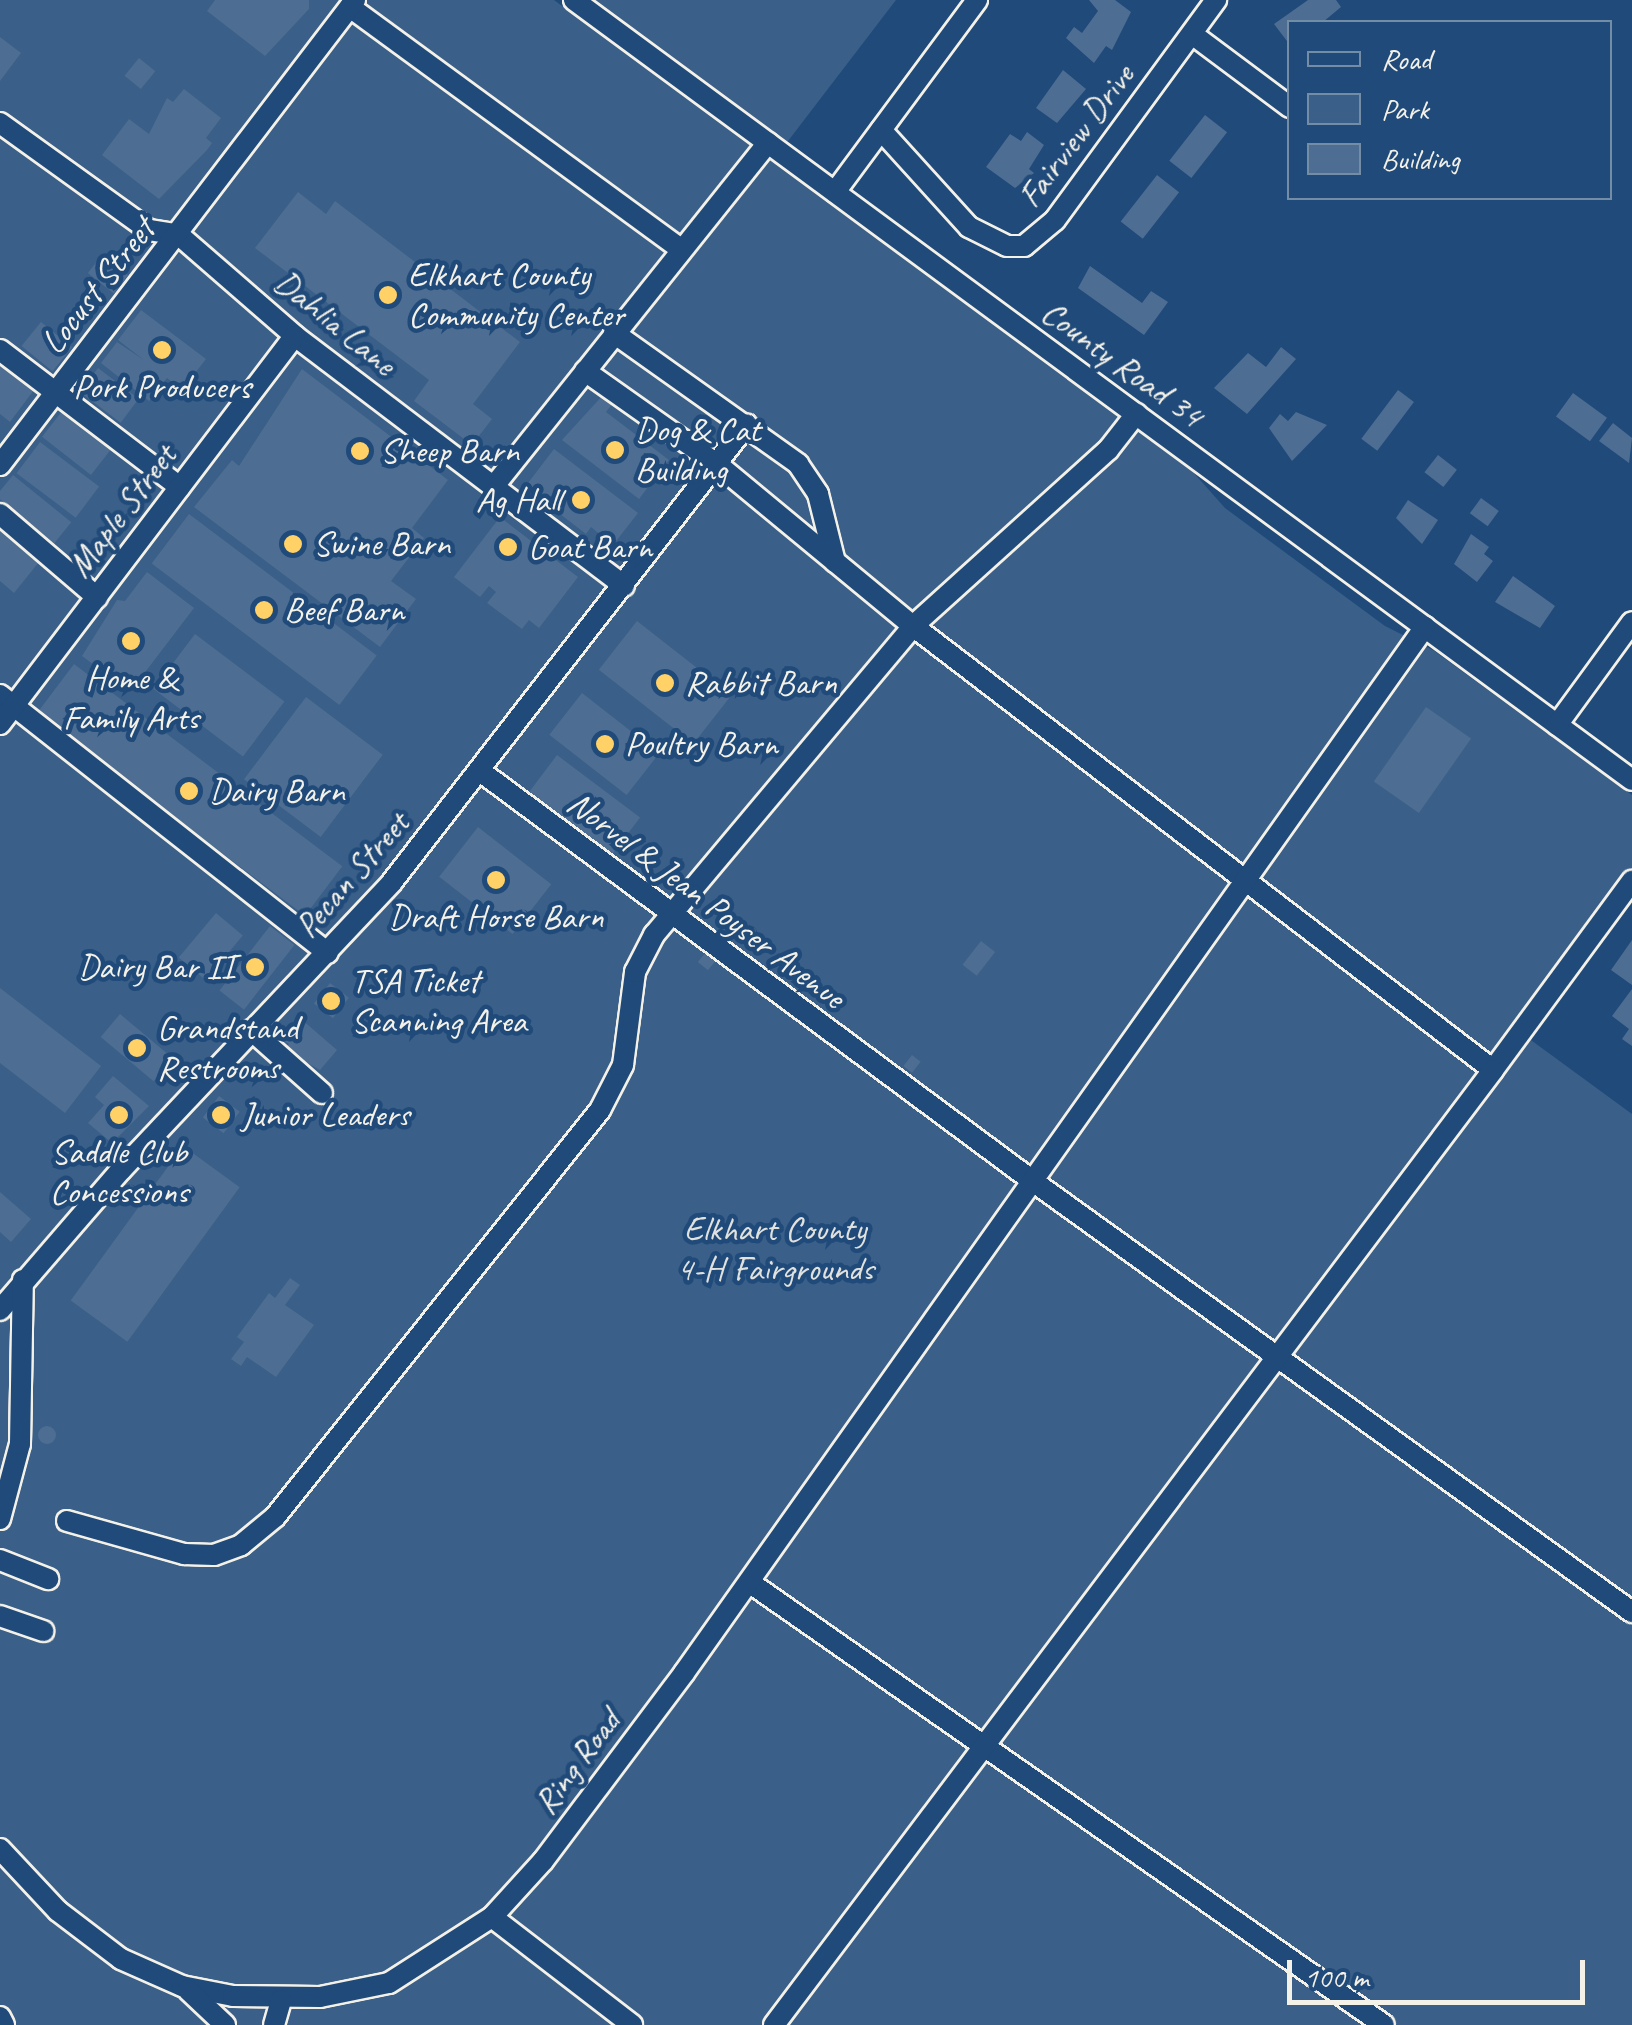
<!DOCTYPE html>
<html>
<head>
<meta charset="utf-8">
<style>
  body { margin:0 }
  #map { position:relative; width:1632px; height:2025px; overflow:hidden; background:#1f4a7a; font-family:Caveat,sans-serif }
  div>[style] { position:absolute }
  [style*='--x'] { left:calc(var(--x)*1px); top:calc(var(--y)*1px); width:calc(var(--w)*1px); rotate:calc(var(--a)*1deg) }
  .green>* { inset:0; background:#3a5f88 }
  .building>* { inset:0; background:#4d6e92; transform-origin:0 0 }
  .round { border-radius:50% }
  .roads { filter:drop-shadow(2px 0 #f4f1e8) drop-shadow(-2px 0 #f4f1e8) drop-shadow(0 2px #f4f1e8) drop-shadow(0 -2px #f4f1e8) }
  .minor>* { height:20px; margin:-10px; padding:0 10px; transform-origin:10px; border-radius:10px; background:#1f4a7a }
  .dots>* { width:28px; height:28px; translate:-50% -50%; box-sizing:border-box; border:5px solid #1f4a7a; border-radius:50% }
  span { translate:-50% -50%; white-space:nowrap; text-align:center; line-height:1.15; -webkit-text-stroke:9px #1f4a7a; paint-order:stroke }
  .street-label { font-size:35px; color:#f4f1e8 }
  .poi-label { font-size:35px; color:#f4f1e8 }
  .left { translate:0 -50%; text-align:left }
  .right { translate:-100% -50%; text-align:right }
  .park-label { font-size:35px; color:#e1e2de }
  .legend { position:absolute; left:1287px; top:20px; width:325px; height:180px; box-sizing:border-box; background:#1f4a7a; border:2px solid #748da6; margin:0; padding:12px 18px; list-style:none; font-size:30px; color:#f4f1e8 }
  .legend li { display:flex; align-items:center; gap:20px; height:50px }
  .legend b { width:50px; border:2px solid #748da6 }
  .scale { position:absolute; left:1287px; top:1960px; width:298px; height:45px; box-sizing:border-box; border:5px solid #f4f1e8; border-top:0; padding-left:12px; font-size:30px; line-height:35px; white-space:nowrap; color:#f4f1e8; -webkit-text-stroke:8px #1f4a7a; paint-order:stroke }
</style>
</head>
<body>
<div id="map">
  <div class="green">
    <div style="clip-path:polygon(0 0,554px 0,1193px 472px,1225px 508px,1385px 626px,1433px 650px,1632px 795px,1632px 877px,1520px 1032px,1632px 1114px,1632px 2025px,0 2025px)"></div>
    <div style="clip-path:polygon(592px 0,896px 0,785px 145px)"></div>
  </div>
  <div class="building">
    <div style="clip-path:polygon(215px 0,309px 0,309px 9px,265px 56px,207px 11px)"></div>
    <div style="clip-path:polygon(1089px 0,1115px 0,1131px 12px,1112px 50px,1106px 46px,1094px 63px,1066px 38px,1074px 27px,1082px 33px,1098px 11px)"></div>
    <div style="clip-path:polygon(1308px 0,1336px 0,1341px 7px,1323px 22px,1290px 22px,1290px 45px,1274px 24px)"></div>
    <div style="clip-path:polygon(0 37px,21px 53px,0 81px)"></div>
    <div style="left:139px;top:58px;width:21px;height:23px;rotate:39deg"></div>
    <div style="clip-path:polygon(1063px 70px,1086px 89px,1057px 123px,1036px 108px)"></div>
    <div style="clip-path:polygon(184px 89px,221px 118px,206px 138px,212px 143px,207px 150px,159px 199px,102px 155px,129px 119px,149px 134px,167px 98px,173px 102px)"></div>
    <div style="left:1205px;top:115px;width:28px;height:58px;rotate:38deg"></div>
    <div style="clip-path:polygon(1027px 132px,1044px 145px,1029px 169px,1034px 173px,1015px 188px,986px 167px,1010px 134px,1021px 141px)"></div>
    <div style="left:1157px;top:175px;width:28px;height:59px;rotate:38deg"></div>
    <div style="clip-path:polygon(298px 192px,326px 214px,335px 201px,520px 342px,473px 404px,492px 419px,472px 445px,414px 401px,429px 380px,255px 248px)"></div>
    <div style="left:102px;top:255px;width:33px;height:23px;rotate:38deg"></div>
    <div style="clip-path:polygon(1090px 266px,1142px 303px,1151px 291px,1168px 302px,1144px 335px,1078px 288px)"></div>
    <div style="clip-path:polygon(141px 310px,206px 359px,182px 390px,167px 378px,149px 401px,101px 363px,117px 342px,144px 360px,118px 340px)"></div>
    <div style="left:41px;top:322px;width:40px;height:31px;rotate:39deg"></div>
    <div style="clip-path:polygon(1281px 347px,1296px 359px,1247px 414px,1214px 388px,1248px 353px,1266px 367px)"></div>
    <div style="clip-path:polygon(0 360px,34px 390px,10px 422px,0 414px)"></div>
    <div style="left:98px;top:368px;width:51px;height:30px;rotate:37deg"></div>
    <div style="clip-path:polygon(302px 369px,448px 480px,412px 528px,424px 538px,391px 581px,416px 599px,380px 647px,194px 507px,232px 460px,239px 466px)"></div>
    <div style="left:1398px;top:390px;width:20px;height:61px;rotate:37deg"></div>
    <div style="left:1573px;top:393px;width:42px;height:29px;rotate:36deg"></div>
    <div style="clip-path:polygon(603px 395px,613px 403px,606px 412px,669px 460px,639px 499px,562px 440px)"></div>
    <div style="left:63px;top:410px;width:62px;height:34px;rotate:38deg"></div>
    <div style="clip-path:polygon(1296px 412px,1327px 425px,1292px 461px,1269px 428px,1280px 414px,1288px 421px)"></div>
    <div style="clip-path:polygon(1613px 423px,1632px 438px,1629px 463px,1599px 441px)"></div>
    <div style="left:40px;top:442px;width:74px;height:39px;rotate:37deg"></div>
    <div style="clip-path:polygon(554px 449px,638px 513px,613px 545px,591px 527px,586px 534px,525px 487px)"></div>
    <div style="left:1438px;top:455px;width:24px;height:22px;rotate:38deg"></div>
    <div style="left:13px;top:475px;width:75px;height:27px;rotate:39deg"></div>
    <div style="left:1481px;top:498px;width:22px;height:19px;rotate:36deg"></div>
    <div style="clip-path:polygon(1408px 500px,1438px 520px,1422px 544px,1396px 518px)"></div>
    <div style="left:189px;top:514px;width:235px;height:62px;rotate:37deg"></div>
    <div style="clip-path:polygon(500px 517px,578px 577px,539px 628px,529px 620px,522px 629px,487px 603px,496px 592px,489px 586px,480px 597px,454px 577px)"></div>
    <div style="clip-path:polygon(0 530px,39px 562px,14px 593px,0 581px)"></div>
    <div style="clip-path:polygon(1471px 534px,1489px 547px,1484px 554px,1493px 561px,1477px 582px,1454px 564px)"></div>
    <div style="clip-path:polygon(147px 572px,194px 608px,130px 692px,82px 656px,117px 600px,125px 601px)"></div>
    <div style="clip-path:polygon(1513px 576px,1555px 606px,1540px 628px,1495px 602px)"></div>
    <div style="left:637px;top:621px;width:120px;height:62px;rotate:38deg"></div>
    <div style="left:195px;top:634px;width:112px;height:69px;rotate:37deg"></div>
    <div style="left:74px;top:664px;width:336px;height:62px;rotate:37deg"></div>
    <div style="left:582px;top:693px;width:98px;height:53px;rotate:38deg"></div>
    <div style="left:306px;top:697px;width:96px;height:103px;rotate:37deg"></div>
    <div style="left:1426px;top:707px;width:55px;height:91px;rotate:35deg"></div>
    <div style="left:557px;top:755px;width:104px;height:47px;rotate:37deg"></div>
    <div style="left:478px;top:827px;width:93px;height:63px;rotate:38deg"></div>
    <div style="left:216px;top:913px;width:35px;height:58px;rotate:40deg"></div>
    <div style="left:270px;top:926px;width:31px;height:82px;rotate:38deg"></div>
    <div style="clip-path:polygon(1632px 940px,1632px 985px,1611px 970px)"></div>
    <div style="left:981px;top:941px;width:18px;height:30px;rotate:38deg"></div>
    <div style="left:706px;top:952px;width:13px;height:13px;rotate:39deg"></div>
    <div style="left:330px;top:983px;width:24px;height:26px;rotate:38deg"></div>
    <div style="clip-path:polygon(0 988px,101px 1066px,65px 1113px,0 1063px)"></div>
    <div style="clip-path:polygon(1632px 989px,1632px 1046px,1622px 1039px,1629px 1029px,1612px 1016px)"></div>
    <div style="left:120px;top:1014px;width:69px;height:30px;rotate:40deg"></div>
    <div style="clip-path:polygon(301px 1019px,337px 1050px,320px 1070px,284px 1050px,289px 1044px,283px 1040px)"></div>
    <div style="left:912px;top:1055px;width:11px;height:14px;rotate:38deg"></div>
    <div style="clip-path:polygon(113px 1076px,149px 1106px,112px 1143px,88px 1123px,104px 1105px,95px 1097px)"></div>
    <div style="left:219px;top:1096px;width:26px;height:27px;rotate:37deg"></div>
    <div style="left:183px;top:1146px;width:70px;height:191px;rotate:36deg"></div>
    <div style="clip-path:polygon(0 1192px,31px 1219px,11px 1242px,0 1232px)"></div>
    <div style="clip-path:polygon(290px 1278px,300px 1285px,285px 1305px,314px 1325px,276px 1377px,247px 1357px,241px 1366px,231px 1359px,244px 1342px,237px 1337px,269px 1293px,275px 1298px)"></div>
    <div class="round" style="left:38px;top:1426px;width:18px;height:18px"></div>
  </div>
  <div class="roads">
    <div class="minor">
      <div style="--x:574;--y:0;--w:1314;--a:36.4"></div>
      <div style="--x:350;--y:7;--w:411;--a:36.2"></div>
      <div style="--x:1192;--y:34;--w:122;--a:36.7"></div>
      <div style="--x:0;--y:123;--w:183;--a:35.7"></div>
      <div style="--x:149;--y:230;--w:30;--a:9"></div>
      <div style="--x:179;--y:235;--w:154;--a:41"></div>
      <div style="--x:295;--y:336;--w:413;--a:37.2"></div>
      <div style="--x:881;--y:130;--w:131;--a:47.8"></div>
      <div style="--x:969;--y:227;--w:42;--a:26.6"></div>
      <div style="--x:1007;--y:246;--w:17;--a:0"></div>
      <div style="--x:1024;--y:246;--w:40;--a:-40"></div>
      <div style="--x:1055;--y:220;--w:273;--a:-53.8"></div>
      <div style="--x:835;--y:192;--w:239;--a:-53.5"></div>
      <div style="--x:614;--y:333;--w:226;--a:35.4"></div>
      <div style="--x:798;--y:464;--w:36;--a:56"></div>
      <div style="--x:818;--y:494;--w:70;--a:76"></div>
      <div style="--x:0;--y:350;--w:226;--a:37.3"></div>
      <div style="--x:585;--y:371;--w:161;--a:35.2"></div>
      <div style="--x:717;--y:464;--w:254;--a:39.6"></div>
      <div style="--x:913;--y:626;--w:730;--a:37.43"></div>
      <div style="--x:1493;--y:1070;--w:235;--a:-53.7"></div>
      <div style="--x:0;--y:465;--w:585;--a:-52.64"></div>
      <div style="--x:494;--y:486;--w:439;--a:-51.4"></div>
      <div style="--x:0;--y:514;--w:128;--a:40.6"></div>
      <div style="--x:0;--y:695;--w:417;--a:38.2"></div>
      <div style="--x:0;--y:724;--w:487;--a:-52.8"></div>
      <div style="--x:1557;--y:725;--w:127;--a:-53.9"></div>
      <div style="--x:480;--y:771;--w:690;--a:36.57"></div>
      <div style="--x:1034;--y:1182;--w:737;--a:35.72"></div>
      <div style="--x:251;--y:1030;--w:95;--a:41.6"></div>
      <div style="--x:0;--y:1310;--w:185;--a:-49.2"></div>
      <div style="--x:121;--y:1170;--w:395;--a:-46.7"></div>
      <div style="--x:392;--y:882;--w:579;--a:-52.22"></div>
      <div style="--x:0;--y:1519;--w:78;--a:-75.1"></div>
      <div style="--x:20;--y:1444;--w:164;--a:-89"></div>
      <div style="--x:67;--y:1521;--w:122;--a:15.8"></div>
      <div style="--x:184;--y:1554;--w:30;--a:2"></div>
      <div style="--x:214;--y:1555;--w:29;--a:-20"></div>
      <div style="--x:241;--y:1545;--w:44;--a:-39.5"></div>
      <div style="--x:275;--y:1517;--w:521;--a:-51.39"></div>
      <div style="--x:600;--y:1110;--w:51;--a:-62.9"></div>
      <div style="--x:623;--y:1065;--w:94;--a:-82.6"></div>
      <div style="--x:635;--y:972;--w:42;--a:-62.8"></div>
      <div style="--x:654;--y:935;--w:403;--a:-50"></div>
      <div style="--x:913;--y:626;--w:263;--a:-42.1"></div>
      <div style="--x:1108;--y:450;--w:46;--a:-52.1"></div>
      <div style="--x:0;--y:1560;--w:52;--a:21.6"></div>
      <div style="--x:749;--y:1582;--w:774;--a:34.9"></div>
      <div style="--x:0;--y:1616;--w:46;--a:19.2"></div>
      <div style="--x:0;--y:1849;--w:85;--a:46.9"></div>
      <div style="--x:58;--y:1911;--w:79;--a:37.3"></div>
      <div style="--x:121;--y:1959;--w:67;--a:23.9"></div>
      <div style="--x:182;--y:1986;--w:52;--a:11.1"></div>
      <div style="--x:233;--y:1996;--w:87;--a:0.7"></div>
      <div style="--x:320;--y:1997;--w:70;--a:-11.5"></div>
      <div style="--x:389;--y:1983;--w:122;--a:-32.7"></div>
      <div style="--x:492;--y:1917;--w:76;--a:-47.7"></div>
      <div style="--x:543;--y:1861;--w:235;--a:-53.1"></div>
      <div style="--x:684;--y:1673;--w:1282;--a:-54.69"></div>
      <div style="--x:492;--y:1917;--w:177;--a:37.6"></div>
      <div style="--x:188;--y:1990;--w:51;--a:43.4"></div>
      <div style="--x:0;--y:2017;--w:9;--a:63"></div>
      <div style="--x:274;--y:2025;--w:26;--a:-74"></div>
      <div style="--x:774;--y:2025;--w:1195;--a:-53.02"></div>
    </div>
  </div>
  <div class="dots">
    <div style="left:388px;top:295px;background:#ffd166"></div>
    <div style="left:162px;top:350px;background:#ffd166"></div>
    <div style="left:615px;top:450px;background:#ffd166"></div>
    <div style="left:360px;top:451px;background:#ffd166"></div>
    <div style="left:581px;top:500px;background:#ffd166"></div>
    <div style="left:293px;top:544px;background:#ffd166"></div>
    <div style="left:508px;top:547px;background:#ffd166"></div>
    <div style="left:264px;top:610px;background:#ffd166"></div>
    <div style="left:131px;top:641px;background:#ffd166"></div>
    <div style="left:665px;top:683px;background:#ffd166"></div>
    <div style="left:605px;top:744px;background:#ffd166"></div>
    <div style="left:189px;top:791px;background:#ffd166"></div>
    <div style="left:496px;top:880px;background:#ffd166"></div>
    <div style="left:255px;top:967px;background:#ffd166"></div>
    <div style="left:331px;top:1001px;background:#ffd166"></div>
    <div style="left:137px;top:1048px;background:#ffd166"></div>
    <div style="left:119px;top:1115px;background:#ffd166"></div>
    <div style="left:221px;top:1115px;background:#ffd166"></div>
  </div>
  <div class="street-label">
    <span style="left:1076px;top:136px;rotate:-53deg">Fairview Drive</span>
    <span style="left:98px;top:286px;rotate:-52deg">Locust Street</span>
    <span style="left:335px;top:323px;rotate:39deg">Dahlia Lane</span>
    <span style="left:1122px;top:364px;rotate:36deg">County Road 34</span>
    <span style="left:122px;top:511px;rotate:-53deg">Maple Street</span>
    <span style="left:352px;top:875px;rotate:-49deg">Pecan Street</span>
    <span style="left:706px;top:900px;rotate:37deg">Norvel &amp; Jean Poyser Avenue</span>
    <span style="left:577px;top:1762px;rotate:-53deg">Ring Road</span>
  </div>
  <div class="poi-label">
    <span class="left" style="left:408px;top:295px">Elkhart County<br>Community Center</span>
    <span style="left:162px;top:387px">Pork Producers</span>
    <span class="left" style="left:635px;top:450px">Dog &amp; Cat<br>Building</span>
    <span class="left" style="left:380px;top:451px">Sheep Barn</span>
    <span class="right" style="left:561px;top:500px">Ag Hall</span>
    <span class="left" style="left:313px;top:544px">Swine Barn</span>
    <span class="left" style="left:528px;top:547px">Goat Barn</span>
    <span class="left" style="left:284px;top:610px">Beef Barn</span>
    <span style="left:131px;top:698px">Home &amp;<br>Family Arts</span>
    <span class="left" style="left:685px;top:683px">Rabbit Barn</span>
    <span class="left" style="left:625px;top:744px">Poultry Barn</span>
    <span class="left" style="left:209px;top:791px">Dairy Barn</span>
    <span style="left:496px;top:917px">Draft Horse Barn</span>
    <span class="right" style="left:235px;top:967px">Dairy Bar II</span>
    <span class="left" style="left:351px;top:1001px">TSA Ticket<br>Scanning Area</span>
    <span class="left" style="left:157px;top:1048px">Grandstand<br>Restrooms</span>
    <span class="left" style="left:241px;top:1115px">Junior Leaders</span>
    <span style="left:119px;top:1172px">Saddle Club<br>Concessions</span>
  </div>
  <div class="park-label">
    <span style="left:775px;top:1249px">Elkhart County<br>4-H Fairgrounds</span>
  </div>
  <ul class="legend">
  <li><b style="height:12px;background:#1f4a7a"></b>Road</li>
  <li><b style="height:28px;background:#3a5f88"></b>Park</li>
  <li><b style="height:28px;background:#4d6e92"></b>Building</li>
  </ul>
  <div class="scale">100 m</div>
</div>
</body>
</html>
